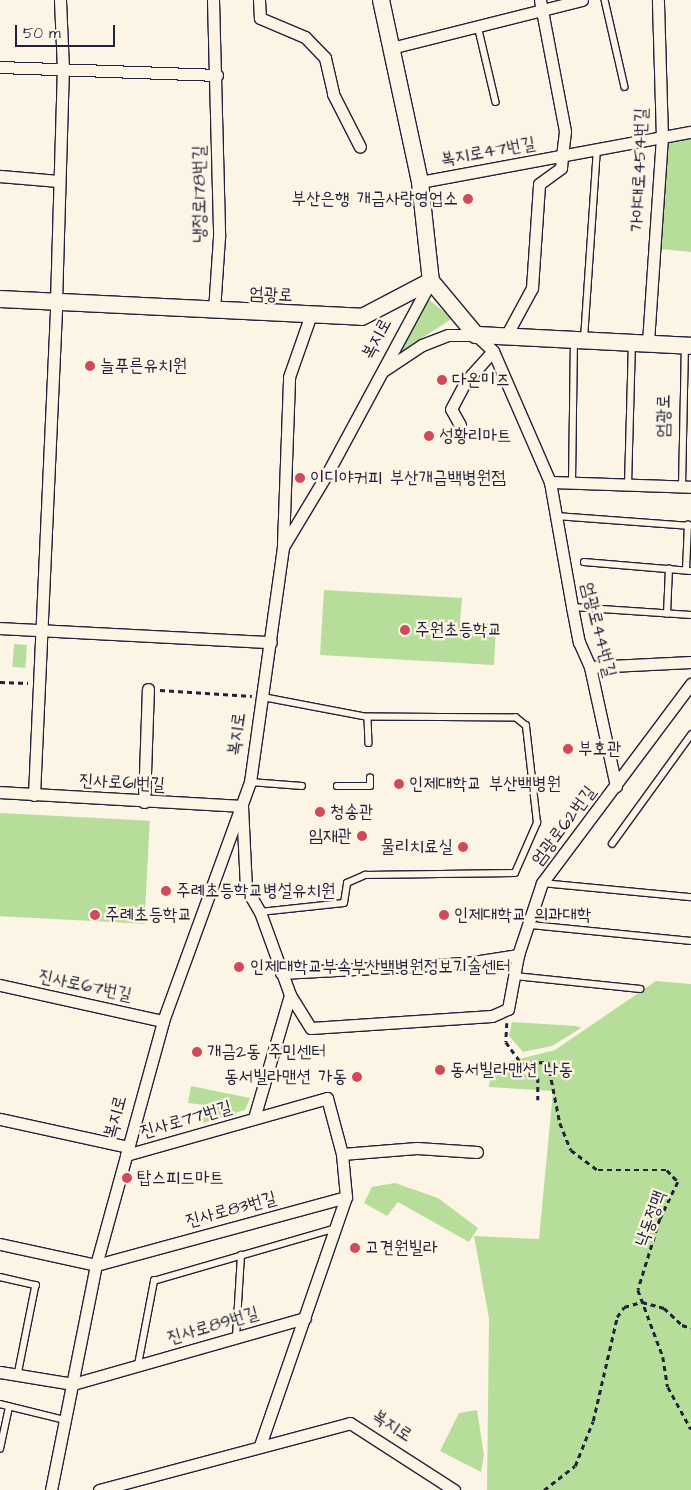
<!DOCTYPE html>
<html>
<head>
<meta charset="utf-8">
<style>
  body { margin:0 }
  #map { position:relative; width:691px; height:1490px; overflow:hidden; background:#fcf5e5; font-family:"Architects Daughter","Poor Story",sans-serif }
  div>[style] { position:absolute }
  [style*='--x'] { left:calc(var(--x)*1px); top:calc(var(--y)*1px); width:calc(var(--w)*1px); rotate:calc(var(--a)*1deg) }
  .green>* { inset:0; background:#b6de9a; transform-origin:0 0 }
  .path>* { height:2.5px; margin-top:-1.25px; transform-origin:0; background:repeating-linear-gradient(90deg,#22223b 0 5px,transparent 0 9px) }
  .roads { filter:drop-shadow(1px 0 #22223b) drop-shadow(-1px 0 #22223b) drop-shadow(0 1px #22223b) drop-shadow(0 -1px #22223b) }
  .service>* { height:5.5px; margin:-2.75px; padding:0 2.75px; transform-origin:2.75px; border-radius:2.75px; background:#fcf5e5 }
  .minor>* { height:11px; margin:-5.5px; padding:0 5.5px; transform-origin:5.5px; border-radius:5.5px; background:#fcf5e5 }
  .secondary>* { height:16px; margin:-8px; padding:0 8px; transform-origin:8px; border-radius:8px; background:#fcf5e5 }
  .dots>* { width:14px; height:14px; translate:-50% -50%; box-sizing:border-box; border:2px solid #fcf5e5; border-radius:50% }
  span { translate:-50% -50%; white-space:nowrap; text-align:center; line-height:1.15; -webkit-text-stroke:4.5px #fcf5e5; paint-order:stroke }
  .street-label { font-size:18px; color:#22223b }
  .poi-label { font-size:18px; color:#22223b }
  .right { translate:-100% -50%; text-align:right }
  .left { translate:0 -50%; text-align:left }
  .scale { position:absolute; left:15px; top:25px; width:100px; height:22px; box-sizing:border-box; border:2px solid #22223b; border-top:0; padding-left:6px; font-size:15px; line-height:18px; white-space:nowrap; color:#22223b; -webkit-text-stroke:4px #fcf5e5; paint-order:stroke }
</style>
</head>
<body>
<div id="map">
  <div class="green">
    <div style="clip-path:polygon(691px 137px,691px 252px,660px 249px,669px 142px)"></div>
    <div style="clip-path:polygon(429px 300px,453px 318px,394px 356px)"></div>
    <div style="clip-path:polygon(324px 590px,462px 598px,460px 622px,496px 624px,494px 665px,320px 655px)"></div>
    <div style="left:14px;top:644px;width:13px;height:23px;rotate:4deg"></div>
    <div style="left:0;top:813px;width:150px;height:103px;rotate:3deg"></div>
    <div style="clip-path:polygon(656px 981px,691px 984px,691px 1490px,487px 1490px,489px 1318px,474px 1236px,539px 1239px,553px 1091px,489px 1087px,491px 1066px,555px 1050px)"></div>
    <div style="clip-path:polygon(512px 1022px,576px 1026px,581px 1028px,552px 1046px,523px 1052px,509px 1036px)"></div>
    <div style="clip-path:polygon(191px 1086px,250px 1098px,245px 1110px,203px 1123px,205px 1105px,188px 1103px)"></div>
    <div style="clip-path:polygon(395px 1183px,438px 1198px,478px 1228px,469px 1242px,398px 1202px,387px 1216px,364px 1203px,372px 1187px)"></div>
    <div style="clip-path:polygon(477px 1410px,484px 1455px,481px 1472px,440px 1451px,459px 1413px)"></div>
  </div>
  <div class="path">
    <div style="--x:0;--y:682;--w:28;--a:2"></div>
    <div style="--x:160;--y:690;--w:92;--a:3.7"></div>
    <div style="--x:507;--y:1023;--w:19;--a:93"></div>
    <div style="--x:506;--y:1042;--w:26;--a:54"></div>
    <div style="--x:521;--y:1063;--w:27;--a:-2"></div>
    <div style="--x:548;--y:1062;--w:62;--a:78.9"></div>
    <div style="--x:560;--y:1123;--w:29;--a:68"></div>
    <div style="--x:571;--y:1150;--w:34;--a:37"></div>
    <div style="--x:598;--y:1170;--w:69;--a:0"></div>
    <div style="--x:667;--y:1170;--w:16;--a:47"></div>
    <div style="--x:678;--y:1182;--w:41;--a:115.9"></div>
    <div style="--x:660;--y:1219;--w:74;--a:107.2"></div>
    <div style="--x:638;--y:1290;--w:72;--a:69.5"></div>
    <div style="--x:663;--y:1357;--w:30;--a:81"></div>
    <div style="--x:668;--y:1387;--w:48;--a:61.3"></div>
    <div style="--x:530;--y:1062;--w:18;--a:63"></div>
    <div style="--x:538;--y:1078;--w:22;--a:90"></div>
    <div style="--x:544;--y:1490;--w:39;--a:-38"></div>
    <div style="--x:575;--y:1466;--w:48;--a:-68.2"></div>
    <div style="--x:593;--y:1421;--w:107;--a:-77"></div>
    <div style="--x:617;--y:1317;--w:12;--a:-55"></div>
    <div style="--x:624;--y:1307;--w:19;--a:-16"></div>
    <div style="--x:642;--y:1302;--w:23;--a:15"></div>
    <div style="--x:664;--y:1308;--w:25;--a:43"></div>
    <div style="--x:682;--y:1325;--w:9;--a:18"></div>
  </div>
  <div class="roads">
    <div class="service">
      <div style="--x:605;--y:0;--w:89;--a:77.1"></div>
      <div style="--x:478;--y:26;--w:78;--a:76.7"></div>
      <div style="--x:584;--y:339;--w:189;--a:-86.1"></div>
      <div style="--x:572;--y:482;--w:141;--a:-89.2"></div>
      <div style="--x:628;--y:485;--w:140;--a:-88.4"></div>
      <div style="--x:682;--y:487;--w:140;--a:-88.8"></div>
      <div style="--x:556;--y:516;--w:135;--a:4.2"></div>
      <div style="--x:584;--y:562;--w:107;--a:4.8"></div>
      <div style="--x:686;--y:570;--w:45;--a:-87.5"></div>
      <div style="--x:572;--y:607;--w:119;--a:3.8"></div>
      <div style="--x:667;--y:614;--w:45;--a:-87.5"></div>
      <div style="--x:263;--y:697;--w:107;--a:10.8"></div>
      <div style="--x:368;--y:717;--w:26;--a:88"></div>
      <div style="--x:250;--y:782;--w:52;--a:4.4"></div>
      <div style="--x:337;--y:786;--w:33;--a:0"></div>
      <div style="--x:370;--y:786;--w:8;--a:-90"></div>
      <div style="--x:612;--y:844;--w:135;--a:-54.1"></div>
      <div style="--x:542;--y:883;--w:150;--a:5.4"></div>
      <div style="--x:260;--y:912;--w:84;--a:-6.1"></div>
      <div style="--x:344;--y:903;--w:20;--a:-81"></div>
      <div style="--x:347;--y:883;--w:20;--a:-24"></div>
      <div style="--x:365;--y:875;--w:150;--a:-0.8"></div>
      <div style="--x:515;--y:873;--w:55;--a:-66.3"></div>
      <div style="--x:537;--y:823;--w:98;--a:-96.5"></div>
      <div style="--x:526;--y:726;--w:13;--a:-141"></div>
      <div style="--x:516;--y:718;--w:148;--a:-179.6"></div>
      <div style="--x:531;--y:925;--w:161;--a:5.7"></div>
      <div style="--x:515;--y:976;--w:126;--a:5.9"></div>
      <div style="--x:0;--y:1277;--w:37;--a:13"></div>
      <div style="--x:36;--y:1285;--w:92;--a:101.3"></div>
      <div style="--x:236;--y:1337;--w:82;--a:-86.5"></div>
      <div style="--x:138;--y:1365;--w:86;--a:-79.2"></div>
      <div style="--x:154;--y:1281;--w:190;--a:-16.2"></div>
      <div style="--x:0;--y:1404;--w:67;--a:13.8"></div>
      <div style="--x:0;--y:1449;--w:43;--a:-77.9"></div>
    </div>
    <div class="minor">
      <div style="--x:213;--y:0;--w:237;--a:88.5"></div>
      <div style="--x:219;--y:237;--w:74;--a:93.9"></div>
      <div style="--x:259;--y:0;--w:18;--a:87"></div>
      <div style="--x:260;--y:18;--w:49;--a:22.9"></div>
      <div style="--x:305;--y:37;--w:29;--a:46"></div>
      <div style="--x:325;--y:58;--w:37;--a:77"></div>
      <div style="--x:333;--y:94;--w:59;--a:63"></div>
      <div style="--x:391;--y:48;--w:197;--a:-14.1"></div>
      <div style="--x:0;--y:67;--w:217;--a:2.1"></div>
      <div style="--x:0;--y:176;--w:59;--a:4.8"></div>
      <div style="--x:420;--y:182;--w:276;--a:-10.5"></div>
      <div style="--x:506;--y:336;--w:55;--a:-61.6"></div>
      <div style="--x:532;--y:288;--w:104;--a:-86.1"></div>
      <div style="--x:539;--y:184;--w:27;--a:-36"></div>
      <div style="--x:561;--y:168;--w:12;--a:-85"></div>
      <div style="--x:562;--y:156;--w:25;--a:-83"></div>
      <div style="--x:565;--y:131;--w:133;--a:-100.8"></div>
      <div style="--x:648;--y:342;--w:204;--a:-86.1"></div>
      <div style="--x:662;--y:138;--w:138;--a:-91.7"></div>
      <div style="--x:383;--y:371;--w:47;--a:-33.7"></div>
      <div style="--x:422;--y:345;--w:28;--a:-21"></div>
      <div style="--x:448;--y:335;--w:28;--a:0"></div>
      <div style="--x:476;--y:335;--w:23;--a:43"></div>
      <div style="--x:493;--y:351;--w:143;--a:66.5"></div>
      <div style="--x:550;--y:482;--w:127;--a:80"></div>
      <div style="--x:572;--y:607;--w:36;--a:79"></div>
      <div style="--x:579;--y:642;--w:27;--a:66"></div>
      <div style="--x:590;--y:667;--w:122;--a:77.7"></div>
      <div style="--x:460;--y:425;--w:18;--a:-119"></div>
      <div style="--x:451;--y:409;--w:32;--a:-62"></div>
      <div style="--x:466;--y:381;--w:40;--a:-48"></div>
      <div style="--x:550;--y:482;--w:141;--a:2"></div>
      <div style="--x:283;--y:544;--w:167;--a:-87.9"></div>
      <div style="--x:289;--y:377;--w:64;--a:-70.7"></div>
      <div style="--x:0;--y:628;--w:271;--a:3"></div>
      <div style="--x:590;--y:667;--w:101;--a:-2.8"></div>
      <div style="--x:0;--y:792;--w:242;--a:3.3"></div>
      <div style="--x:242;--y:806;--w:82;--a:87.2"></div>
      <div style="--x:246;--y:888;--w:28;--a:60"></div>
      <div style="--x:260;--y:912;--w:88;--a:70.1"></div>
      <div style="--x:290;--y:995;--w:128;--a:106.3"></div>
      <div style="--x:34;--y:795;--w:493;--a:-87.4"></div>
      <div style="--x:56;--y:302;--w:233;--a:-88.3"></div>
      <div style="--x:63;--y:69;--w:69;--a:-92.5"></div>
      <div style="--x:144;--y:802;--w:113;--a:-88"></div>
      <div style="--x:281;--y:973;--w:186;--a:-3.1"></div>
      <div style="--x:467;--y:963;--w:52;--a:-8.9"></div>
      <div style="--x:0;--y:985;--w:167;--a:12.5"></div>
      <div style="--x:290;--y:995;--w:39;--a:58"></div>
      <div style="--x:311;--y:1028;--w:181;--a:-3.8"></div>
      <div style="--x:492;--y:1016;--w:17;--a:-24"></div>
      <div style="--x:508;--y:1009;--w:55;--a:-79.5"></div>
      <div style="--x:518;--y:955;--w:76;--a:-71.6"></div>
      <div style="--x:542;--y:883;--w:249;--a:-53.2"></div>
      <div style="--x:0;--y:1119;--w:131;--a:12.3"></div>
      <div style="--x:342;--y:1154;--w:75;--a:-4.6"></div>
      <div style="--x:417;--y:1148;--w:60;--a:3.8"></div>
      <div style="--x:126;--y:1155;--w:209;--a:-15.8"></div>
      <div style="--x:327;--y:1098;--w:58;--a:75"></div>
      <div style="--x:342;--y:1154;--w:43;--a:84.7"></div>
      <div style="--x:346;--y:1197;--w:262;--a:109.1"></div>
      <div style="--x:0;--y:1244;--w:98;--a:12.3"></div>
      <div style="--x:96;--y:1265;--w:259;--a:-15.2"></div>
      <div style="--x:0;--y:1372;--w:74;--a:9.3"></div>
      <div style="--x:73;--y:1384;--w:241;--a:-15.9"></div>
      <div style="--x:51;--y:1490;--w:229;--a:-78.7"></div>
      <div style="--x:96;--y:1265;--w:253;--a:-74.6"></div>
      <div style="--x:163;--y:1021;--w:254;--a:-70"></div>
      <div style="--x:250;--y:782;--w:237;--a:-82"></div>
      <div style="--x:283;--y:547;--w:87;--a:-59"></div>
      <div style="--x:328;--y:472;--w:217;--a:-61.7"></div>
      <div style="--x:99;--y:1490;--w:260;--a:-14.9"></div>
      <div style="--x:350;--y:1423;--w:124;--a:32.8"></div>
    </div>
    <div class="secondary">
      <div style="--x:381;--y:0;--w:186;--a:77.9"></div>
      <div style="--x:420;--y:182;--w:100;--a:83.7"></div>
      <div style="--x:431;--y:281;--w:70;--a:50.2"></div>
      <div style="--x:476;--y:335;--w:215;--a:2.9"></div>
      <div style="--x:0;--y:299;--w:362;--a:2.8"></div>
      <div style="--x:362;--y:317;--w:78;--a:-27.6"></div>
    </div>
  </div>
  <div class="dots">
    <div style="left:468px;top:199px;background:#d1495b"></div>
    <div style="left:90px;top:366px;background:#d1495b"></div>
    <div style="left:442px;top:380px;background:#d1495b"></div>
    <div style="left:429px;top:436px;background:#d1495b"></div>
    <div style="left:300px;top:478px;background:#d1495b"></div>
    <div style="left:405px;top:630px;background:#d1495b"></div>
    <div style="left:568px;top:749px;background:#d1495b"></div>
    <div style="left:399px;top:784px;background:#d1495b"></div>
    <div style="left:320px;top:812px;background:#d1495b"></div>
    <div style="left:362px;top:836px;background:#d1495b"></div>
    <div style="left:463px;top:847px;background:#d1495b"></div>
    <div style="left:166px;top:891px;background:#d1495b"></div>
    <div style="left:95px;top:915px;background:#d1495b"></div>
    <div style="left:444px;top:915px;background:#d1495b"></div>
    <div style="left:239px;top:967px;background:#d1495b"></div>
    <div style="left:197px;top:1052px;background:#d1495b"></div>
    <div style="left:440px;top:1070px;background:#d1495b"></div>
    <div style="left:357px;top:1077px;background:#d1495b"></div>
    <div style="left:127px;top:1178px;background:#d1495b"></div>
    <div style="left:355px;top:1248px;background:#d1495b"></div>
  </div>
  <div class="street-label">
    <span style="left:488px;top:152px;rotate:-10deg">복지로47번길</span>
    <span style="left:640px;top:170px;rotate:-88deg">가야대로454번길</span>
    <span style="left:200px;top:194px;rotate:-90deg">냉정로178번길</span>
    <span style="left:271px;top:295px;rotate:3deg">엄광로</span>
    <span style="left:377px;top:339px;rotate:-62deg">복지로</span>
    <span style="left:664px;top:416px;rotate:-89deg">엄광로</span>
    <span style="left:598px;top:630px;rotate:76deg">엄광로44번길</span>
    <span style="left:237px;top:734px;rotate:-82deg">복지로</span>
    <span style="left:122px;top:783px;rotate:3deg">진사로61번길</span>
    <span style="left:564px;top:826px;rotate:-53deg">엄광로62번길</span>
    <span style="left:85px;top:986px;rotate:12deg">진사로67번길</span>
    <span style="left:116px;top:1117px;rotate:-75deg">복지로</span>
    <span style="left:186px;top:1120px;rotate:-16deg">진사로77번길</span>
    <span style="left:231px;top:1210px;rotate:-15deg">진사로83번길</span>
    <span style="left:651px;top:1219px;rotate:-70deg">낙동정맥</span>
    <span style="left:213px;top:1326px;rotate:-16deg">진사로89번길</span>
    <span style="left:392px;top:1426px;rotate:33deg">복지로</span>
  </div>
  <div class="poi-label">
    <span class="right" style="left:458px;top:199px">부산은행 개금사랑영업소</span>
    <span class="left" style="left:100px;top:366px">늘푸른유치원</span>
    <span class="left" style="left:452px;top:380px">다온미즈</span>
    <span class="left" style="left:439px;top:436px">성황리마트</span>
    <span class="left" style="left:310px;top:478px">이디야커피 부산개금백병원점</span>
    <span class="left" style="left:415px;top:630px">주원초등학교</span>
    <span class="left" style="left:578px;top:749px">부호관</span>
    <span class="left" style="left:409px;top:784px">인제대학교 부산백병원</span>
    <span class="left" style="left:330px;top:812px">청송관</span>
    <span class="right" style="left:352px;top:836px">임재관</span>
    <span class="right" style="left:453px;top:847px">물리치료실</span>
    <span class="left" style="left:176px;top:891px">주례초등학교병설유치원</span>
    <span class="left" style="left:105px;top:915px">주례초등학교</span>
    <span class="left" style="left:454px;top:915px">인제대학교 의과대학</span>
    <span class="left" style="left:250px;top:967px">인제대학교부속부산백병원정보기술센터</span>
    <span class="left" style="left:207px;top:1052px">개금2동 주민센터</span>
    <span class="left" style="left:450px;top:1070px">동서빌라맨션 나동</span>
    <span class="right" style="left:347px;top:1077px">동서빌라맨션 가동</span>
    <span class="left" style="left:137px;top:1178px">탑스피드마트</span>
    <span class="left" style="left:365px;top:1248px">고견원빌라</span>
  </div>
  <div class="scale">50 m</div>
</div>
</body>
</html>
